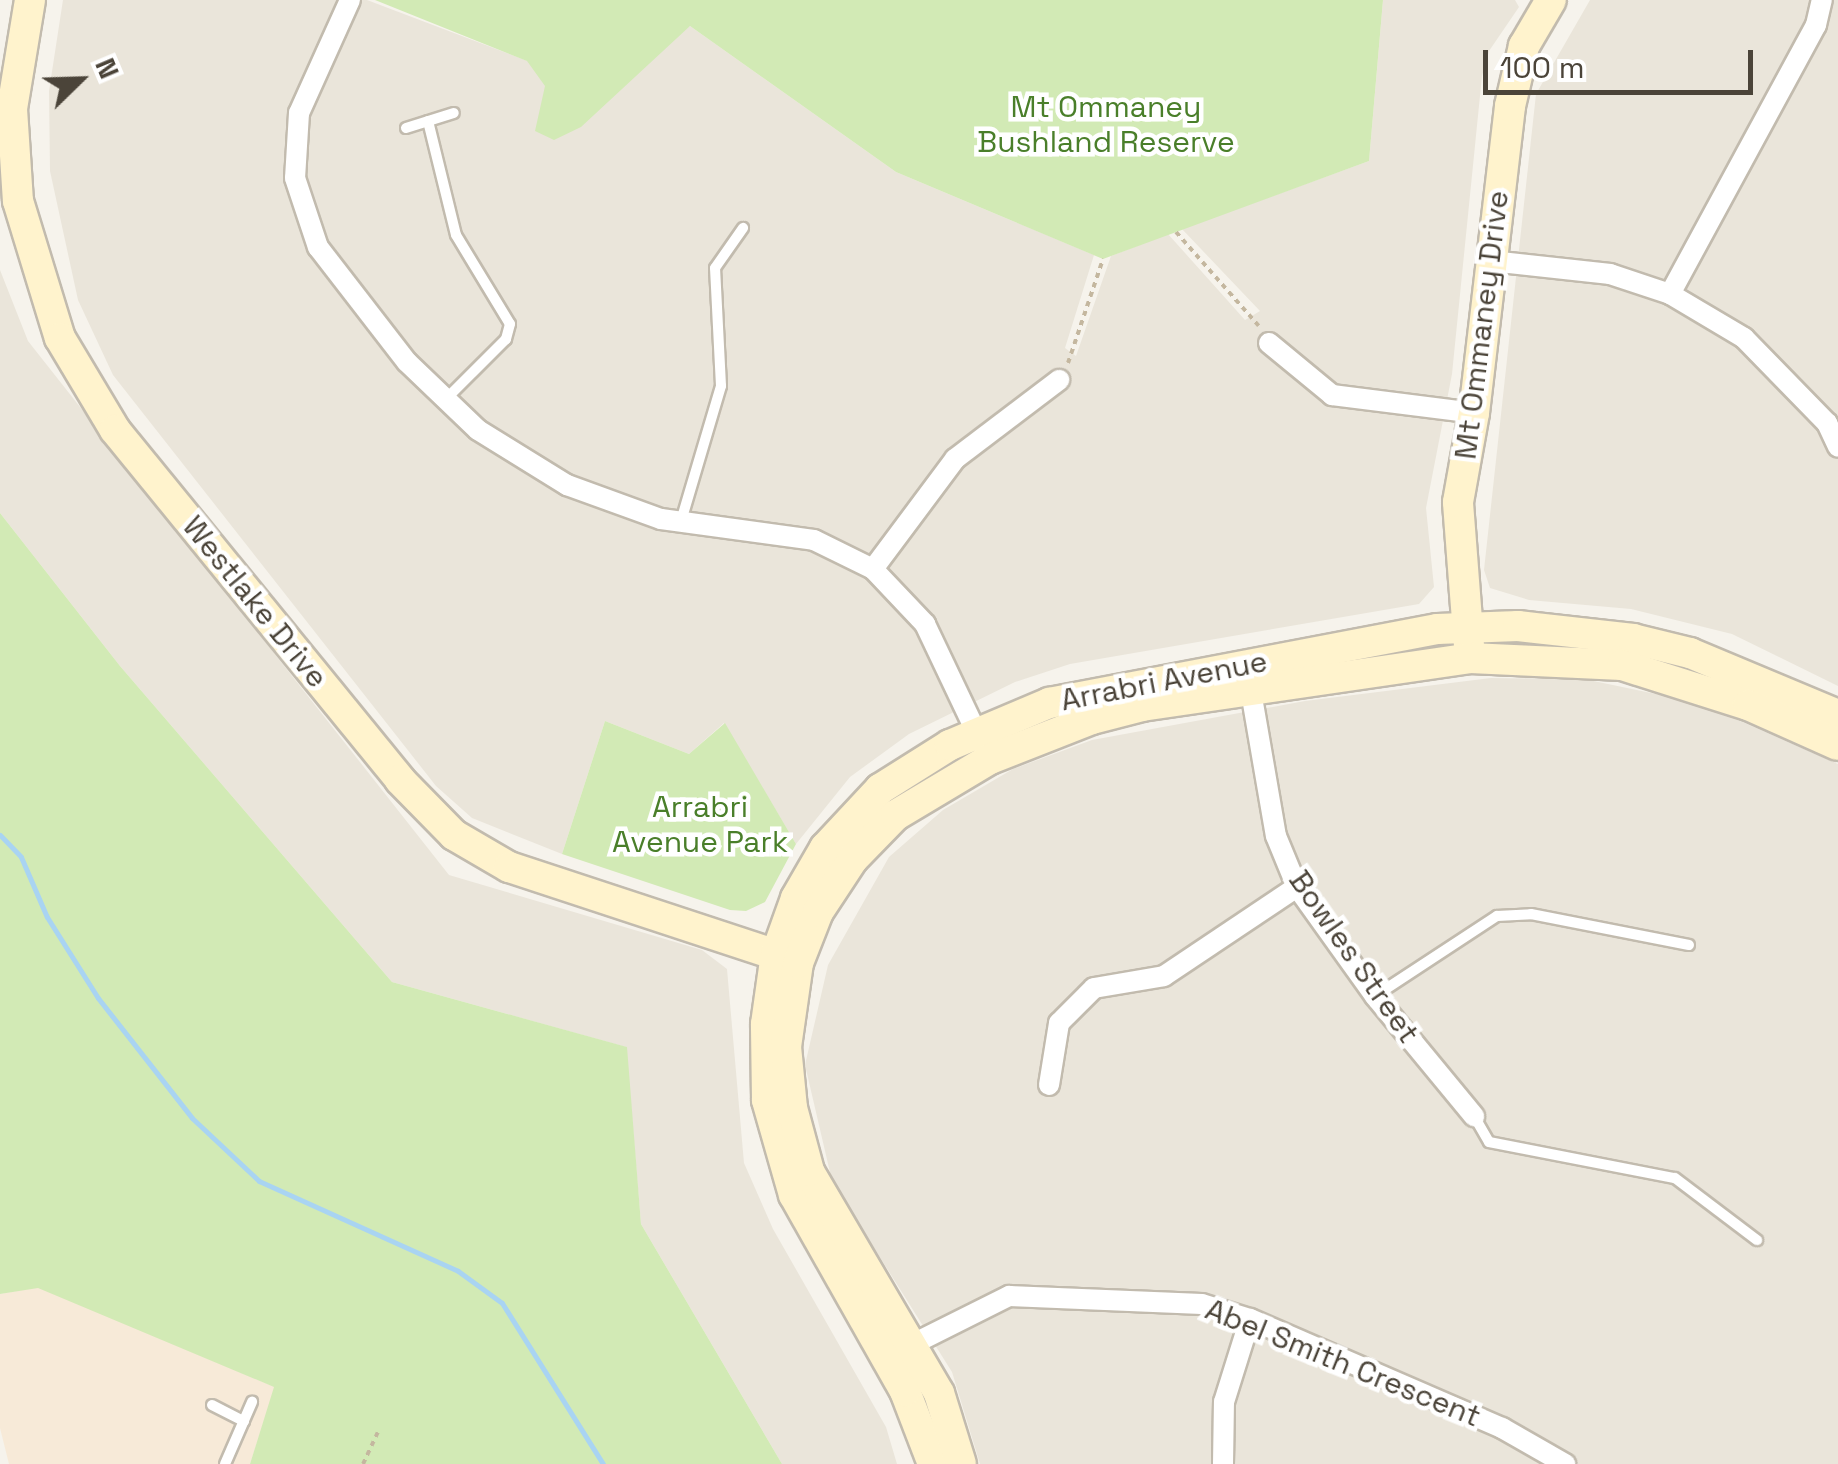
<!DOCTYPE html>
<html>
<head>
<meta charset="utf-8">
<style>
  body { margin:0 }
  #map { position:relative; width:1838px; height:1464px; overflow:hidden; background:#f6f3ec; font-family:"Space Grotesk",sans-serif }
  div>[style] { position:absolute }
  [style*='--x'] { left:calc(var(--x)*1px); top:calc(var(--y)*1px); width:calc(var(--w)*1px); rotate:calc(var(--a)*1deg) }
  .residential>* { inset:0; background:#eae5da }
  .commercial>* { inset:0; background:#f7ead8 }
  .green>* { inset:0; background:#d2eab5 }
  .stream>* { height:5px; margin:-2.5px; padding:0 2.5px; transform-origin:2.5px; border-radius:2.5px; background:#a9d4f2 }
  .path>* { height:4px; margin-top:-2px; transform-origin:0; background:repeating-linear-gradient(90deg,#c4b79f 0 5px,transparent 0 10px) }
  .roads { filter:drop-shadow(2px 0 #c2bbae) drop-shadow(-2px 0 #c2bbae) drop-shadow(0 2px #c2bbae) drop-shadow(0 -2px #c2bbae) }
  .lane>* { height:10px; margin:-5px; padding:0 5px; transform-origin:5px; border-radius:5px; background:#fff }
  .street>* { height:20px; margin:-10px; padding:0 10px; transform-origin:10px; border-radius:10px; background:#fff }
  .secondary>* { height:30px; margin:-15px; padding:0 15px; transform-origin:15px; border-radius:15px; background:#fff3cd }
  span { translate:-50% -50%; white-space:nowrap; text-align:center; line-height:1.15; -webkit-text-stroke:9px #fff; paint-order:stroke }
  .park-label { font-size:30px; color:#4a7f2a }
  .street-label { font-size:30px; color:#4b4439 }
  .north { position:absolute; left:30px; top:30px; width:100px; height:100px; -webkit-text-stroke:8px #fff; paint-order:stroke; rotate:67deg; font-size:28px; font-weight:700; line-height:40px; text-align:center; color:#4b4439 }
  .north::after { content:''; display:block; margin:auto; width:35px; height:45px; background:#4b4439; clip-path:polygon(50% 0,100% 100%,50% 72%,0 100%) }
  .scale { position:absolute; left:1483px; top:50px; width:270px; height:45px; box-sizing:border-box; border:5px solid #4b4439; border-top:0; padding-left:12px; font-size:30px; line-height:35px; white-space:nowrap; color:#4b4439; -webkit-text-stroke:8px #fff; paint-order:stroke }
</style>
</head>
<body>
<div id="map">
  <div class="residential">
    <div style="clip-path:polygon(63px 0,367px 0,602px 89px,690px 26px,896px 172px,1094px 255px,1065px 348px,1076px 356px,1111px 256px,1168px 234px,1245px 320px,1260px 311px,1182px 229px,1369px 161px,1383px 0,1515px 0,1519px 7px,1489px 51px,1482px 76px,1452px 374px,1426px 508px,1434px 587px,1419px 604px,1070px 664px,1015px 682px,909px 734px,850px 777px,796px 844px,724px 723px,689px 754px,605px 721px,562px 854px,472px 818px,436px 786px,113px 375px,78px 300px,50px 171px,49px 91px)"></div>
    <div style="clip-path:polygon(1590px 0,1838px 0,1838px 686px,1732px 634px,1631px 609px,1529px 600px,1490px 588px,1484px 570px,1536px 94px)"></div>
    <div style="clip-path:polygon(0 270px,28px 341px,449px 875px,702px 950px,727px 969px,744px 1163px,773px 1229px,886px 1427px,897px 1464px,782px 1464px,641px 1224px,626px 1047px,392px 982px,120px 666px,0 513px)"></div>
    <div style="clip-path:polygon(1491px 678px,1584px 679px,1699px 703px,1838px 764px,1838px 1464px,980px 1464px,952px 1372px,832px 1181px,805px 1065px,828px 965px,889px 857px,943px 810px,1013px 769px,1092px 740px,1305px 701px)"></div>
  </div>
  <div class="commercial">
    <div style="clip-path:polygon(38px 1287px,275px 1387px,250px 1464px,9px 1464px,0 1428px,0 1294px)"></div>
  </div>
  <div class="green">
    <div style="clip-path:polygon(375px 0,1383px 0,1369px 161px,1103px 259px,896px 172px,690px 26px,581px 127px,554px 140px,535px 131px,545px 86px,527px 61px)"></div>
    <div style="clip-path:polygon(0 513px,120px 666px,392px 982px,627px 1047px,641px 1224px,782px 1464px,250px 1464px,274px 1387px,38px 1288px,0 1294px)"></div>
    <div style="clip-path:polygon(605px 721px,689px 754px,725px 723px,796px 844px,765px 902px,746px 911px,730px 910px,562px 854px)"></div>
  </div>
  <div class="stream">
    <div style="--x:0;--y:835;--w:30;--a:46"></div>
    <div style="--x:21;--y:857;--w:65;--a:66.6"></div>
    <div style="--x:47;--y:917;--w:96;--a:57.8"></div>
    <div style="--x:98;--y:998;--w:152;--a:51.9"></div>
    <div style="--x:192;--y:1118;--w:92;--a:43.2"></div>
    <div style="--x:259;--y:1181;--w:218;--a:24.3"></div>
    <div style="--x:458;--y:1271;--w:54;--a:36"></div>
    <div style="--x:502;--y:1303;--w:190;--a:57.9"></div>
  </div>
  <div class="path">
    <div style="--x:1176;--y:232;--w:125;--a:48.6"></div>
    <div style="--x:1068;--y:363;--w:110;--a:-71.4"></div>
    <div style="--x:363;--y:1464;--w:35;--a:-65"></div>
  </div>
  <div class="roads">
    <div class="lane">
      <div style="--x:428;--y:121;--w:117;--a:76.2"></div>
      <div style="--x:456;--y:235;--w:104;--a:58.8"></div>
      <div style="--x:510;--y:324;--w:16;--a:105"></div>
      <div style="--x:506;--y:339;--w:86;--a:135"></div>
      <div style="--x:406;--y:128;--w:50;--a:-17.4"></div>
      <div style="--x:681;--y:521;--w:141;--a:-73.5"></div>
      <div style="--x:721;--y:386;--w:118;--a:-92.9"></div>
      <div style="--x:715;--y:268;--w:49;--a:-55"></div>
      <div style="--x:1375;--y:996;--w:146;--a:-33.3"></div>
      <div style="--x:1497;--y:916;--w:34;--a:-3"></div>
      <div style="--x:1531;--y:914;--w:161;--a:11.1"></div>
      <div style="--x:1474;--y:1116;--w:30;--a:60"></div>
      <div style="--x:1489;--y:1142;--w:189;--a:11"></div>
      <div style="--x:1675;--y:1178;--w:103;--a:37.1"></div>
      <div style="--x:212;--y:1405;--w:36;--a:27"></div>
      <div style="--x:225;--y:1464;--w:68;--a:-66.5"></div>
    </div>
    <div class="street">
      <div style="--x:350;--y:0;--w:124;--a:114.3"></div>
      <div style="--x:299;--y:113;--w:65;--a:93.5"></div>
      <div style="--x:295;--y:178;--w:73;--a:71.6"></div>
      <div style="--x:318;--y:247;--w:145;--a:52.3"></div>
      <div style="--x:407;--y:362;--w:98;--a:43.8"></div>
      <div style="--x:478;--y:430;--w:105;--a:31.7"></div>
      <div style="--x:567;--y:485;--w:100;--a:19.9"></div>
      <div style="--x:661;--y:519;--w:154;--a:7.8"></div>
      <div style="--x:814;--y:540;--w:66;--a:26.2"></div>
      <div style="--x:873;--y:569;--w:76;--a:46.6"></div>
      <div style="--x:925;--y:624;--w:133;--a:64.6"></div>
      <div style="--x:1491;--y:261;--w:120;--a:6.2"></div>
      <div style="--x:1610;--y:274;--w:63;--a:18.4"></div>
      <div style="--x:1670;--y:294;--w:86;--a:30.7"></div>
      <div style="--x:1744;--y:338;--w:119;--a:45.7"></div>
      <div style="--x:1827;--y:423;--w:26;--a:65"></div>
      <div style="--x:1670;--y:294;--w:306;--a:-61.5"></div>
      <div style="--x:1816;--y:25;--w:26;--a:-77"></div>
      <div style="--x:1269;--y:343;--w:82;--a:39.5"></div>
      <div style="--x:1332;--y:395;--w:143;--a:7.2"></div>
      <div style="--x:873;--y:569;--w:137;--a:-53.3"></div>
      <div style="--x:955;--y:459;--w:131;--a:-37.2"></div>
      <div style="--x:1249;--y:680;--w:158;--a:80.2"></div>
      <div style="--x:1276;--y:836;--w:55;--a:67.6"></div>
      <div style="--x:1297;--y:887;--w:134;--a:54.4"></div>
      <div style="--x:1375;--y:996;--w:156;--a:50.5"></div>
      <div style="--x:1049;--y:1085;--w:63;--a:-80.8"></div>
      <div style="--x:1059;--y:1023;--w:49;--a:-45"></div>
      <div style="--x:1094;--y:988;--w:71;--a:-9.7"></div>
      <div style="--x:1164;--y:976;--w:160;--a:-33.8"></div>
      <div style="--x:901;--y:1350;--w:121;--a:-26.6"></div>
      <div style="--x:1009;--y:1296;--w:193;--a:2.4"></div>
      <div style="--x:1202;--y:1304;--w:50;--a:17.4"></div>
      <div style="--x:1250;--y:1319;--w:275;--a:23.4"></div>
      <div style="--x:1502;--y:1428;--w:73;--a:29.7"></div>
      <div style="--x:1223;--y:1464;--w:62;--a:-89.1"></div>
      <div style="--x:1224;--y:1402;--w:87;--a:-72.6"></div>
    </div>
    <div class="secondary">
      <div style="--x:30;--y:0;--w:110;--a:99.4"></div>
      <div style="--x:12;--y:109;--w:92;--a:86.3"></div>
      <div style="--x:18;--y:201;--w:143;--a:73"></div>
      <div style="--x:60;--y:338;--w:107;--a:59.1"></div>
      <div style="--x:115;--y:430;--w:451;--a:50.8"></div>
      <div style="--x:400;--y:780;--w:77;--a:45.5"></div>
      <div style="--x:454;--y:835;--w:64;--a:30.2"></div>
      <div style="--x:509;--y:867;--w:301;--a:18.2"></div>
      <div style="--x:1469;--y:646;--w:144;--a:-94.4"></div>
      <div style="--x:1458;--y:502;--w:90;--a:-79.8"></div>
      <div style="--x:1474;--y:413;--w:309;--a:-83.3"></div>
      <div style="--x:1510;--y:106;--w:62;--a:-76.9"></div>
      <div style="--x:1524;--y:46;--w:53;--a:-59.6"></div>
      <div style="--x:933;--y:1464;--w:78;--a:-111"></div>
      <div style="--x:905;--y:1391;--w:225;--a:-119.5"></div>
      <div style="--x:794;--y:1195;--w:99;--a:-105.9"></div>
      <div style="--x:767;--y:1100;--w:76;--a:-90.8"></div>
      <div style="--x:766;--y:1024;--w:71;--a:-81.9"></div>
      <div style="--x:776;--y:954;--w:59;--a:-70.3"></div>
      <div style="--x:796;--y:898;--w:58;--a:-59.9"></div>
      <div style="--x:825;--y:848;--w:81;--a:-47"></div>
      <div style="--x:880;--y:789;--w:83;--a:-32.2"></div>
      <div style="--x:950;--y:745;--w:108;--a:-23"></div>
      <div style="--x:1049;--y:703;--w:395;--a:-10.8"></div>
      <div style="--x:1437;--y:629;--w:81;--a:-2.1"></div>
      <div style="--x:1518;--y:626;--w:116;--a:6.4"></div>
      <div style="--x:1633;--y:639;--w:59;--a:13.8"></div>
      <div style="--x:1690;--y:653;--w:160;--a:22.7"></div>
      <div style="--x:961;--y:1464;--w:74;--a:-107.2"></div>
      <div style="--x:939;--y:1393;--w:257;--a:-120.4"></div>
      <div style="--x:809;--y:1171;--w:65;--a:-105.1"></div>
      <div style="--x:792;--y:1108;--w:61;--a:-95.6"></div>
      <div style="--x:786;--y:1047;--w:85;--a:-81.9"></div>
      <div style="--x:798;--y:963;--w:55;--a:-68.6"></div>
      <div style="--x:818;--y:912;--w:64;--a:-56.6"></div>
      <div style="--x:853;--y:859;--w:62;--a:-45.7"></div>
      <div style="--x:896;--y:815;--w:109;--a:-30.8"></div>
      <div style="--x:990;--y:759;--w:110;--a:-21.4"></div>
      <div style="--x:1092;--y:719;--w:52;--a:-14.6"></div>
      <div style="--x:1142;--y:706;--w:331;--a:-8.3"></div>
      <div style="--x:1470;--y:658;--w:152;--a:2.6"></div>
      <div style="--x:1622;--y:665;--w:132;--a:17.6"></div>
      <div style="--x:1748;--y:705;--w:98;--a:24"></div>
    </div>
  </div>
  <div class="park-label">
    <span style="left:1106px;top:124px">Mt Ommaney<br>Bushland Reserve</span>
    <span style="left:700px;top:824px">Arrabri<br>Avenue Park</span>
  </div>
  <div class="street-label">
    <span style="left:1482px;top:325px;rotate:-83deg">Mt Ommaney Drive</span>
    <span style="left:255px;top:602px;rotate:51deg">Westlake Drive</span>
    <span style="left:1164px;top:681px;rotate:-11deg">Arrabri Avenue</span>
    <span style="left:1354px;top:957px;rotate:55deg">Bowles Street</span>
    <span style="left:1343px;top:1363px;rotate:22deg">Abel Smith Crescent</span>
  </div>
  <div class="north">N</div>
  <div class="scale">100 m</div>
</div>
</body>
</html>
